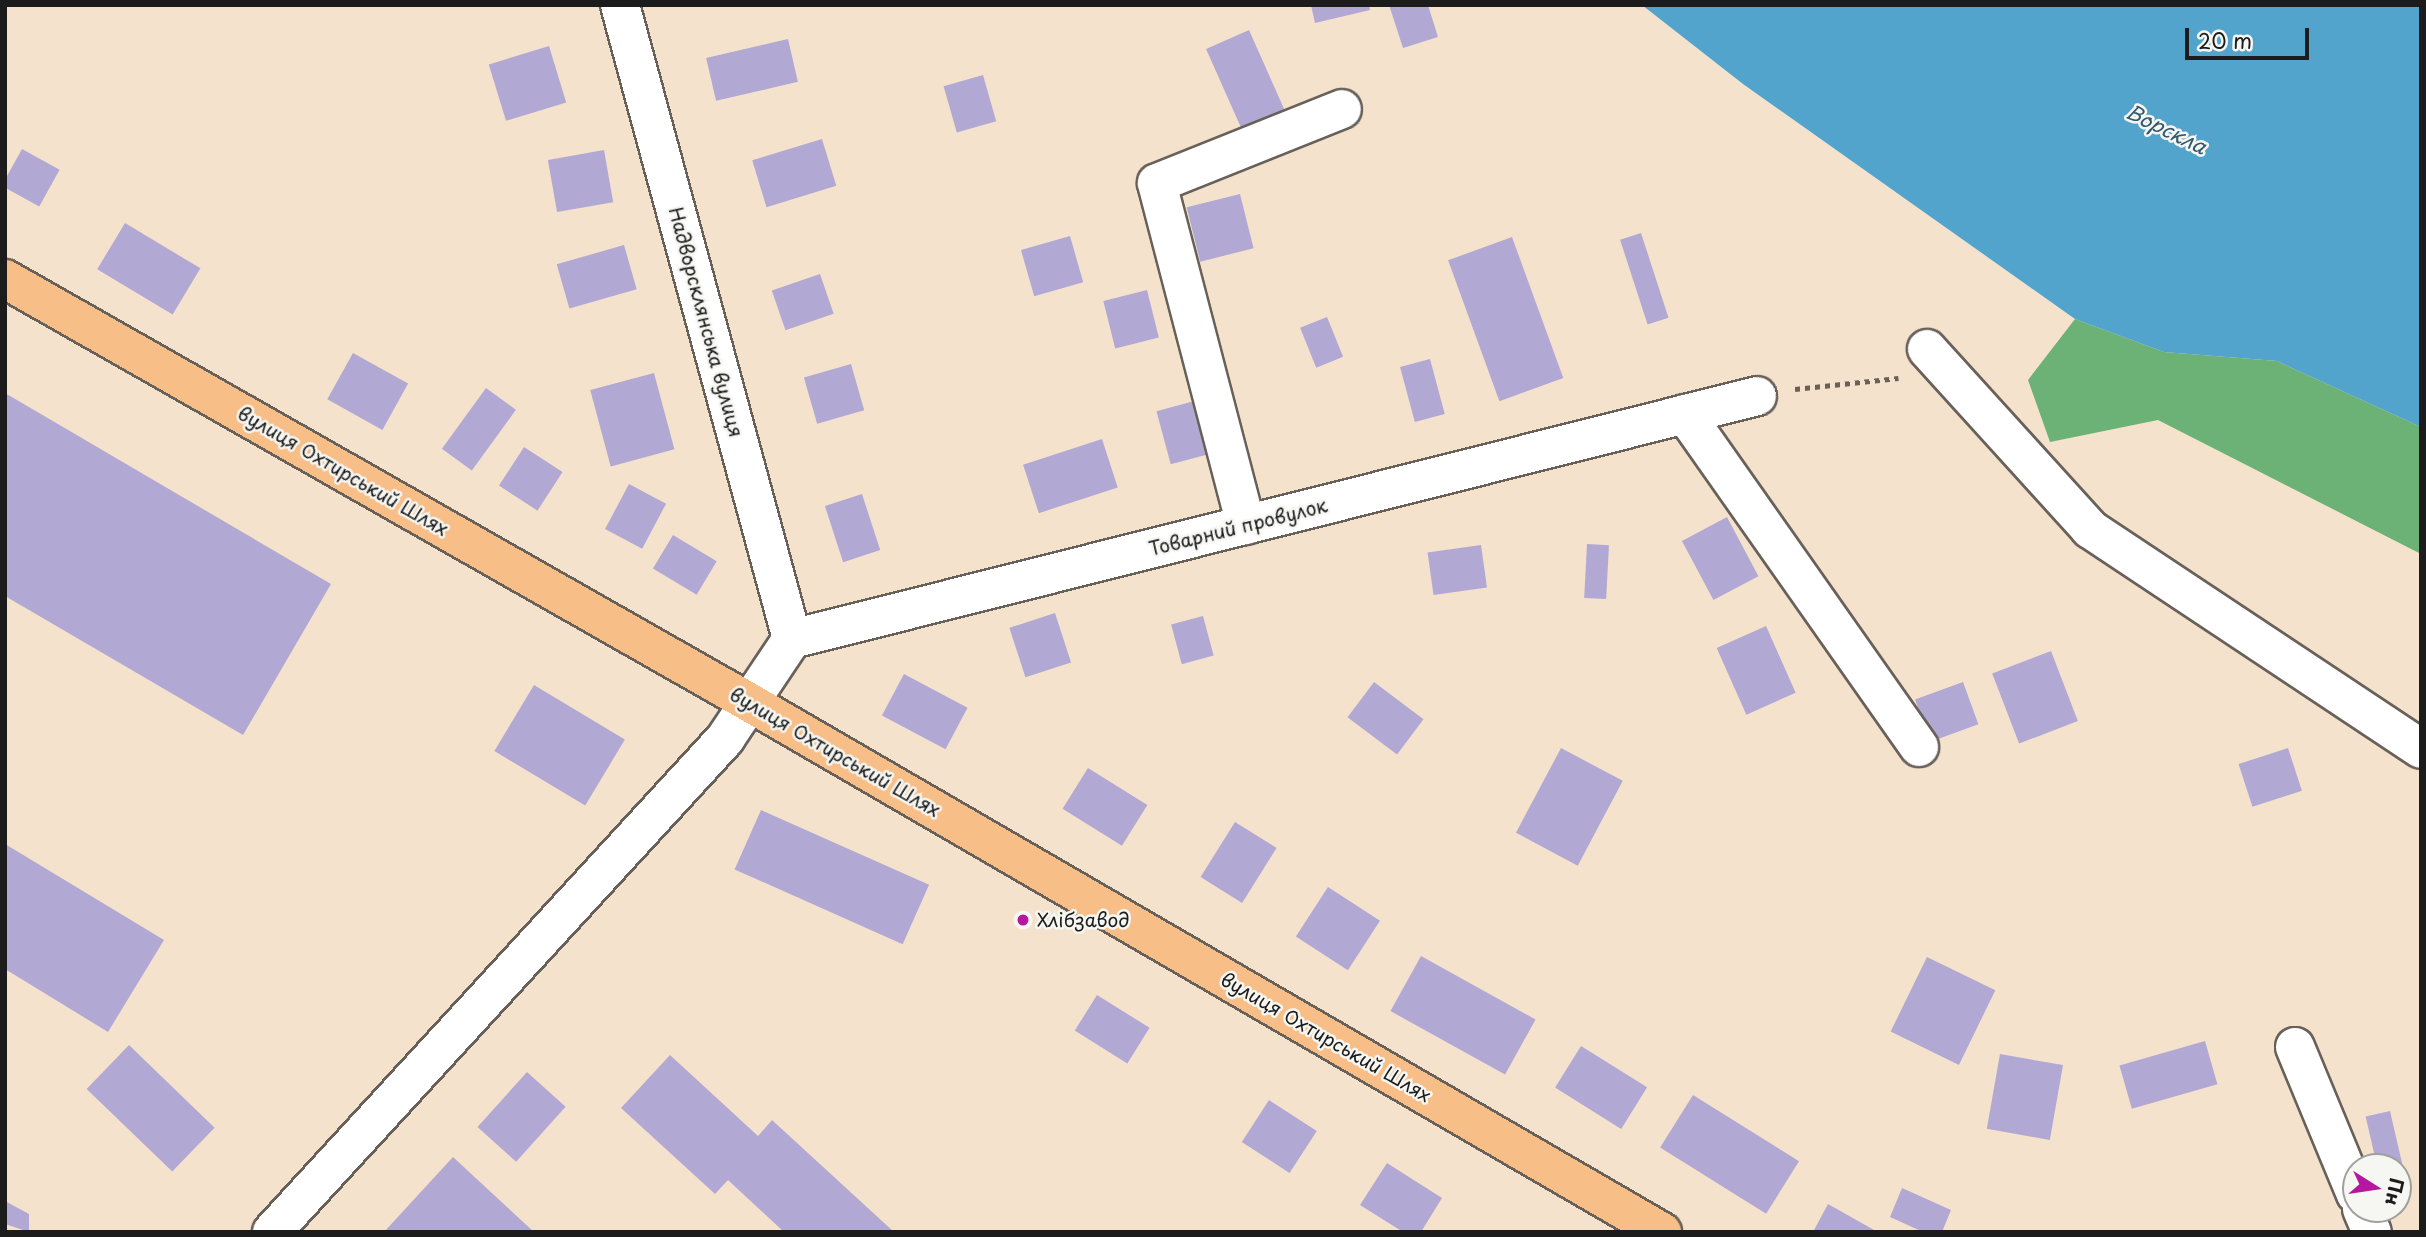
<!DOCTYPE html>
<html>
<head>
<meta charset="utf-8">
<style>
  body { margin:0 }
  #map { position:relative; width:2426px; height:1237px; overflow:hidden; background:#f5e2cd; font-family:"Playpen Sans",sans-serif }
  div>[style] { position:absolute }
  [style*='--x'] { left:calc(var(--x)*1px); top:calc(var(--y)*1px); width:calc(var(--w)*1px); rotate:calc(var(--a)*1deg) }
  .forest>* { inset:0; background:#6cb175 }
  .water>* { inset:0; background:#52a4cd }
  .building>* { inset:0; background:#b1a9d4; transform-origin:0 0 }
  .path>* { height:4.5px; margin-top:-2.25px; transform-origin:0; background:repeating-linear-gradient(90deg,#68615a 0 5px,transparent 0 10px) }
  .roads { filter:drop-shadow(2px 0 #68615a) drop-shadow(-2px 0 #68615a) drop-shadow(0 2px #68615a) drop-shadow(0 -2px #68615a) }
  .minor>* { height:38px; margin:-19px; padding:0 19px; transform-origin:19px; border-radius:19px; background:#fff }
  .major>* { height:38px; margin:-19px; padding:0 19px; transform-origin:19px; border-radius:19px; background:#f7be87 }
  .dots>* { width:19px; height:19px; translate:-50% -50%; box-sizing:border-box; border:4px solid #f6f6f2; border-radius:50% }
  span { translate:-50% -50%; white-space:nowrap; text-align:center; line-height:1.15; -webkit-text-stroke:5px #f6f6f2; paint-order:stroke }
  .street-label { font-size:19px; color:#1c1c1c }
  .poi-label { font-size:19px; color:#1c1c1c }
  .left { translate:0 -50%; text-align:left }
  .water-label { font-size:21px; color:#34596c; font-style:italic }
  .frame { position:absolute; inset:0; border:7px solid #1c1c1c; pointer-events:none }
  .north { position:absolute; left:2342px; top:1153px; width:70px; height:70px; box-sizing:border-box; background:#f6f6f2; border:2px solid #9f9f9c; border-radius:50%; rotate:102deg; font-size:19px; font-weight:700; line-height:28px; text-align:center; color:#1c1c1c }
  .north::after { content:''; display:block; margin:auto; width:24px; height:32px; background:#b5179e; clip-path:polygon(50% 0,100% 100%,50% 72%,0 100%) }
  .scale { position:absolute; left:2185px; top:28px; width:124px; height:32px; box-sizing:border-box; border:4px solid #1c1c1c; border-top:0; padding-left:9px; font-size:21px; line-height:24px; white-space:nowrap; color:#1c1c1c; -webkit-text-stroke:5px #f6f6f2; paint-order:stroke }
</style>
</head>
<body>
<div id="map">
  <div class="forest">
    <div style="clip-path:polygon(2075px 319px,2164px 352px,2277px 361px,2421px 427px,2421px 554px,2158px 420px,2050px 442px,2028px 380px)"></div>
  </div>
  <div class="water">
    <div style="clip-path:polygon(1642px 5px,2421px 5px,2421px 427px,2277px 361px,2164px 352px,2075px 319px,1743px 84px)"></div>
  </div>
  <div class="building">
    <div style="clip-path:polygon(1311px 5px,1369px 5px,1370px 10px,1315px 23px)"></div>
    <div style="clip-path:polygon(1389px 5px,1428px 5px,1438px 37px,1403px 48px)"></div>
    <div style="left:1249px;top:30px;width:91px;height:47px;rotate:66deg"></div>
    <div style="left:788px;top:39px;width:44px;height:84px;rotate:77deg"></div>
    <div style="left:549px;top:46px;width:59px;height:63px;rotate:73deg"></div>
    <div style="left:983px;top:75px;width:48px;height:41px;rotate:74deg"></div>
    <div style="left:822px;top:139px;width:49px;height:73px;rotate:73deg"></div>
    <div style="left:22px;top:149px;width:43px;height:42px;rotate:29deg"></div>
    <div style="left:604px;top:150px;width:53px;height:57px;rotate:80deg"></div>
    <div style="left:1240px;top:194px;width:56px;height:55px;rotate:76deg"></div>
    <div style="left:125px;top:223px;width:88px;height:54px;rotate:31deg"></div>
    <div style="left:1641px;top:233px;width:89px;height:22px;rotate:72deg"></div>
    <div style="left:1070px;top:236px;width:48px;height:51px;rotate:74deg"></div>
    <div style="left:1512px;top:237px;width:150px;height:68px;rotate:70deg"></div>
    <div style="left:624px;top:245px;width:46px;height:70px;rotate:74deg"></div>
    <div style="left:820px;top:274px;width:42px;height:51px;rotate:71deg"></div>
    <div style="left:1147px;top:290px;width:49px;height:45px;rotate:76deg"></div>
    <div style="left:1327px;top:317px;width:43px;height:29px;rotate:68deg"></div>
    <div style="left:353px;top:353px;width:63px;height:53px;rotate:29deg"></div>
    <div style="left:1430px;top:359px;width:57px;height:31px;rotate:75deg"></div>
    <div style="left:851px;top:364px;width:48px;height:49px;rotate:74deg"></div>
    <div style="left:654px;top:373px;width:79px;height:66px;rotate:75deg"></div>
    <div style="left:486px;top:388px;width:37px;height:75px;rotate:36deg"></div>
    <div style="clip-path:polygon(5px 393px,331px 584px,243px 735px,5px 596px)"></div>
    <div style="left:1198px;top:400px;width:55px;height:43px;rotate:75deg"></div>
    <div style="left:1102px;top:439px;width:51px;height:83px;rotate:72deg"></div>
    <div style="left:524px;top:447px;width:46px;height:46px;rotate:33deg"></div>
    <div style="left:629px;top:484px;width:42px;height:51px;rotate:28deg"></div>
    <div style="left:862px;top:494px;width:59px;height:39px;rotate:72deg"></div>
    <div style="left:1727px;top:517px;width:67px;height:51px;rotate:62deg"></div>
    <div style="left:673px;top:535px;width:51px;height:39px;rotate:31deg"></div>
    <div style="left:1587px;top:544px;width:22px;height:54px;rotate:3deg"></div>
    <div style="left:1481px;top:545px;width:43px;height:54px;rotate:82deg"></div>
    <div style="left:1055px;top:613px;width:52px;height:48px;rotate:72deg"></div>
    <div style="left:1203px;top:616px;width:41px;height:33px;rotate:75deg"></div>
    <div style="left:1766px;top:626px;width:73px;height:54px;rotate:66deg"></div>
    <div style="left:2051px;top:651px;width:75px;height:63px;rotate:69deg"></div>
    <div style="left:904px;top:674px;width:72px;height:47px;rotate:28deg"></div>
    <div style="left:1374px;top:682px;width:62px;height:44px;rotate:37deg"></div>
    <div style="left:1963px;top:682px;width:45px;height:51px;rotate:70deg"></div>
    <div style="left:534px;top:685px;width:106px;height:77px;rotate:31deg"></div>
    <div style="left:1561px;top:748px;width:70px;height:96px;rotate:28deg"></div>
    <div style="left:2288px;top:748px;width:45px;height:52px;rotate:72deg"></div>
    <div style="left:1088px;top:768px;width:70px;height:48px;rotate:32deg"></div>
    <div style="left:761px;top:810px;width:184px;height:65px;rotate:24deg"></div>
    <div style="left:1235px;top:822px;width:49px;height:65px;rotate:32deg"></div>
    <div style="clip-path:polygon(5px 844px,164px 940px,108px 1032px,5px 969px)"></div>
    <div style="left:1328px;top:887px;width:62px;height:59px;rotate:33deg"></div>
    <div style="left:1421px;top:956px;width:131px;height:63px;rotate:29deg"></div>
    <div style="left:1927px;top:957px;width:76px;height:83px;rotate:26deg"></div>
    <div style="left:1097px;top:995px;width:62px;height:42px;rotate:32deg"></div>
    <div style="left:2205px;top:1041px;width:45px;height:89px;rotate:74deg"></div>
    <div style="left:129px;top:1045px;width:119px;height:61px;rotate:44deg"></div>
    <div style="left:1581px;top:1046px;width:78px;height:49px;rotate:32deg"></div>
    <div style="left:2000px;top:1054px;width:64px;height:76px;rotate:10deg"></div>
    <div style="clip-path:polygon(670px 1055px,758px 1136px,772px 1120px,894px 1232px,784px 1232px,728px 1180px,715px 1194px,621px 1108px)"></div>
    <div style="left:527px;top:1072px;width:52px;height:74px;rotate:42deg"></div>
    <div style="left:1693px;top:1095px;width:125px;height:62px;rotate:32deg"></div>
    <div style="left:1269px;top:1100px;width:57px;height:50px;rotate:33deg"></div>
    <div style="left:2390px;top:1111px;width:54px;height:25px;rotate:77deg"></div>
    <div style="clip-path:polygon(453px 1157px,534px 1232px,384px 1232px)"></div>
    <div style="clip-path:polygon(1387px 1163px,1442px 1198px,1421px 1232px,1403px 1232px,1360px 1205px)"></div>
    <div style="clip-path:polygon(1902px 1188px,1951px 1210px,1942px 1232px,1923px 1232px,1890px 1217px)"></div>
    <div style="clip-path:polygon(5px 1201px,29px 1214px,29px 1232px,5px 1224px)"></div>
    <div style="clip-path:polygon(1828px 1204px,1874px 1230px,1873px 1232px,1813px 1232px)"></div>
  </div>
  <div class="path">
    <div style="--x:1795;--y:389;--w:104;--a:-6.1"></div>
  </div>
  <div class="roads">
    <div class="minor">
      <div style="--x:620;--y:5;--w:657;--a:74.82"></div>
      <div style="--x:1927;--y:349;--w:243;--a:47.8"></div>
      <div style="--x:2090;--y:529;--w:397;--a:33.6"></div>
      <div style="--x:1685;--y:414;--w:407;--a:54.9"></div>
      <div style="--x:1246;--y:525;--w:353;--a:-104.6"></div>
      <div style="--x:1157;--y:183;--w:199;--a:-21.8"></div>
      <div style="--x:2295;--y:1047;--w:159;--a:67.5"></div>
      <div style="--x:2362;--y:1209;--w:25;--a:67"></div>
      <div style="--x:272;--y:1232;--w:670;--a:-47.42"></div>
      <div style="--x:725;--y:739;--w:120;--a:-56.2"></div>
      <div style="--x:792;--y:639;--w:995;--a:-14.13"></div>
    </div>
    <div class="major">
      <div style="--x:5;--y:279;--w:854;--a:29.63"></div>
      <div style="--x:747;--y:701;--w:1058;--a:30.13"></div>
    </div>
  </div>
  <div class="dots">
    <div style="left:1023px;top:920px;background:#b5179e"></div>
  </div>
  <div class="street-label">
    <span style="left:706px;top:322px;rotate:75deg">Надворсклянська вулиця</span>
    <span style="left:343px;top:471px;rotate:30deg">вулиця Охтирський Шлях</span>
    <span style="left:1238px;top:527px;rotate:-14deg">Товарний провулок</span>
    <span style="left:835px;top:752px;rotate:30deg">вулиця Охтирський Шлях</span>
    <span style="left:1326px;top:1037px;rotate:30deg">вулиця Охтирський Шлях</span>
  </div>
  <div class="poi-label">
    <span class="left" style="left:1037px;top:920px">Хлібзавод</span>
  </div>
  <div class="water-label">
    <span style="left:2167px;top:128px;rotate:26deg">Ворскла</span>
  </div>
  <div class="frame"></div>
  <div class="north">Пн</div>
  <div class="scale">20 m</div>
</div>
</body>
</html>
